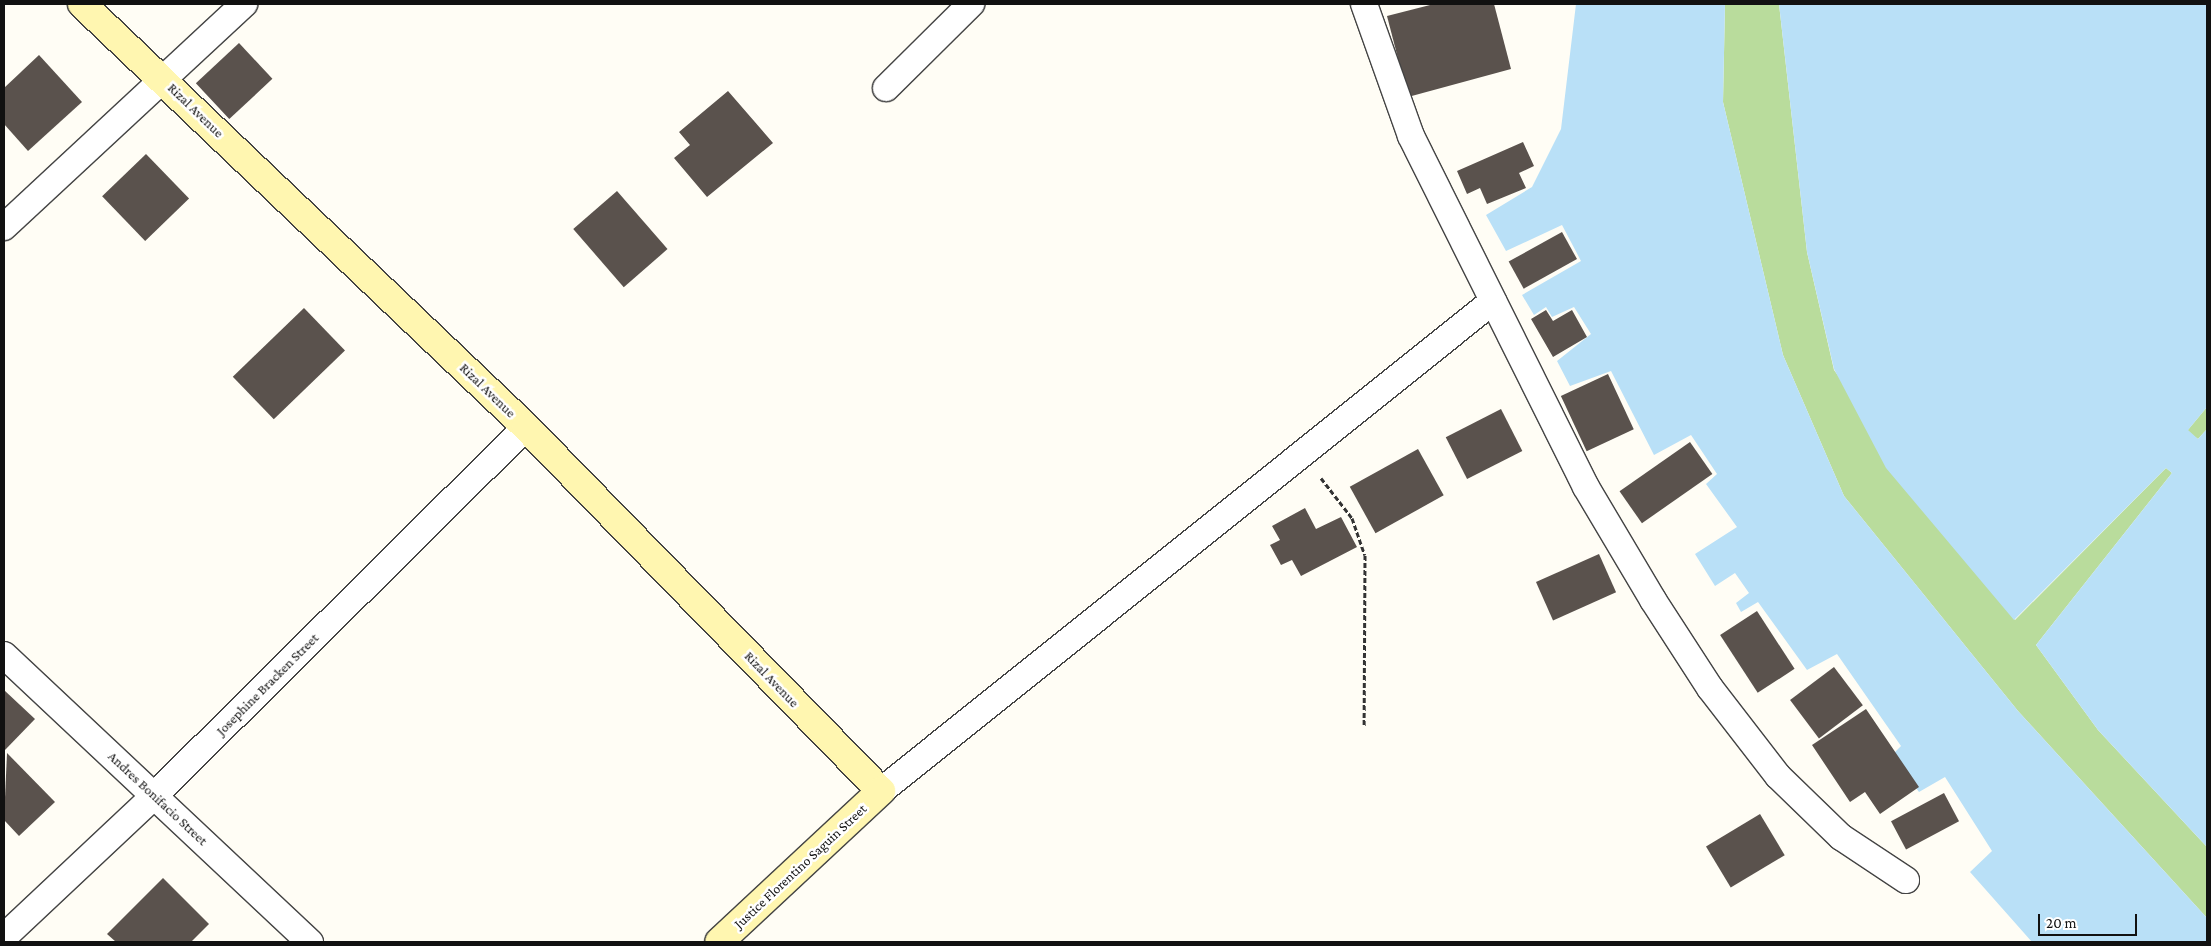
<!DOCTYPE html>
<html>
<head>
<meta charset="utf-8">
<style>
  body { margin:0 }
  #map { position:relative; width:2211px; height:946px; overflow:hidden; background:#fffdf5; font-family:"Crimson Pro",serif }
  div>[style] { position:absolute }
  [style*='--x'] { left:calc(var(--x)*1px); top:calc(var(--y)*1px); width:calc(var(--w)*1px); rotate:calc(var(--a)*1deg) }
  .forest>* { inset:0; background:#b9dc9c }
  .water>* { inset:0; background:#b9e0f7 }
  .building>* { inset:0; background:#5a524d; transform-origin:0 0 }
  .path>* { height:3px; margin-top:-1.5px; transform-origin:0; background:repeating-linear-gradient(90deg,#333 0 5px,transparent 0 7.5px) }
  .roads { filter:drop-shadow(1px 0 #444) drop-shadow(-1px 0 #444) drop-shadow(0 1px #444) drop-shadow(0 -1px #444) }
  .minor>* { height:26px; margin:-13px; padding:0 13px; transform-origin:13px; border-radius:13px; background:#fff }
  .secondary>* { height:28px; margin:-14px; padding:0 14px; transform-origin:14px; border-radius:14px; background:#fff6b0 }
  span { translate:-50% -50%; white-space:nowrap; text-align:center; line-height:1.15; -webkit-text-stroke:5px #fff; paint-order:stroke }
  .street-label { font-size:14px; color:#111 }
  .frame { position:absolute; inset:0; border:5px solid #111; pointer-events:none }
  .scale { position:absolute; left:2038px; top:914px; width:99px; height:22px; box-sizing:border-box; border:2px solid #111; border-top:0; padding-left:6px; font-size:15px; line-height:18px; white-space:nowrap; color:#111; -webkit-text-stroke:4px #fff; paint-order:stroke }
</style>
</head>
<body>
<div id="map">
  <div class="forest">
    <div style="clip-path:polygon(1725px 4px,1779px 4px,1807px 252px,1834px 370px,2015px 620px,2166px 468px,2172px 473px,2036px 645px,2098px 730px,2207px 847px,2207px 918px,2018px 711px,1844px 496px,1783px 355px,1723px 102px)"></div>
    <div style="clip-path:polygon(2207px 407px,2207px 429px,2198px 439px,2187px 431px)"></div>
  </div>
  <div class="water">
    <div style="clip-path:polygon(1576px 4px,1725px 4px,1723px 102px,1783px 355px,1844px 496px,2018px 711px,2207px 918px,2207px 942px,2032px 942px,1970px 872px,1992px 851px,1945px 777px,1919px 792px,1892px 755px,1901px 746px,1837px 654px,1807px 670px,1758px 602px,1741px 612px,1736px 603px,1749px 593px,1735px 573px,1715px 586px,1695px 554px,1737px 527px,1706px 484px,1717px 474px,1691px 435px,1654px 455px,1611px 371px,1570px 386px,1557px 361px,1591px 334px,1574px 307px,1552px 317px,1546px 307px,1534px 315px,1522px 295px,1581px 261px,1562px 225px,1506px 251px,1486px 215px,1532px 187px,1561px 129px)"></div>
    <div style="clip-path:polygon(1779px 4px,2207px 4px,2207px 407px,2188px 430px,2198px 439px,2207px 429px,2207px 847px,2098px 730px,2036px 645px,2172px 473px,2166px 468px,2014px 620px,1886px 468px,1834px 369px,1807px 252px)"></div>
  </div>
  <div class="building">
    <div style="clip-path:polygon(1434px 4px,1494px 4px,1511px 69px,1408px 97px,1387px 16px)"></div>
    <div style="left:239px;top:43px;width:49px;height:59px;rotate:47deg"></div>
    <div style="clip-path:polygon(39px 55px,82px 102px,28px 151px,4px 124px,4px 88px)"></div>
    <div style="clip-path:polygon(728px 91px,773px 143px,707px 197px,674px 158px,690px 145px,679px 132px)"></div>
    <div style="clip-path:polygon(1523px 142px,1534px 166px,1519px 173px,1526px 188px,1487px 204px,1480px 188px,1467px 194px,1457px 171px)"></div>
    <div style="left:146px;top:154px;width:62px;height:61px;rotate:46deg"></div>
    <div style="left:617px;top:191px;width:77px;height:58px;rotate:49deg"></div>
    <div style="left:1562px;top:232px;width:31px;height:61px;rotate:61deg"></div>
    <div style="left:304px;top:308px;width:59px;height:99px;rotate:46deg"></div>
    <div style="clip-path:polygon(1546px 310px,1553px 321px,1572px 310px,1587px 337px,1553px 357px,1531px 319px)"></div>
    <div style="left:1608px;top:374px;width:61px;height:52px;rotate:65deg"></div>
    <div style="left:1501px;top:409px;width:47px;height:62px;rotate:63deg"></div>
    <div style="left:1690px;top:442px;width:39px;height:86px;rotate:55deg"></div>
    <div style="left:1418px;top:449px;width:53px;height:78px;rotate:61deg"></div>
    <div style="clip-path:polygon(1305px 508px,1316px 529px,1341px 517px,1357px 547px,1301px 576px,1292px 560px,1281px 565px,1270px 545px,1280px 540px,1272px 526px)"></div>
    <div style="left:1599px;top:554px;width:42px;height:69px;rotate:66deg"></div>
    <div style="left:1757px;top:611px;width:69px;height:44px;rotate:57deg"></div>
    <div style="left:1834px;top:667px;width:48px;height:55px;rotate:53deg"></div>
    <div style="clip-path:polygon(4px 690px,35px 719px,4px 751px)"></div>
    <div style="clip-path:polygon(1866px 709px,1919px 787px,1880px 814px,1865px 792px,1850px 802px,1812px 745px)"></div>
    <div style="clip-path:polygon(7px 753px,55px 802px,19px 836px,4px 820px)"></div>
    <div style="left:1944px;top:793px;width:32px;height:60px;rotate:62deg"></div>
    <div style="left:1760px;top:814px;width:48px;height:63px;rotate:59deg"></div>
    <div style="clip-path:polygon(163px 878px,209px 924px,191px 942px,116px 942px,107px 934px)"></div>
  </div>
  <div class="path">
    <div style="--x:1321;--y:478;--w:51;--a:52.2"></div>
    <div style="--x:1352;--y:518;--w:39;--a:71"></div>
    <div style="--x:1365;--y:555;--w:171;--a:90.3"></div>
  </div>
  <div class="roads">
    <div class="minor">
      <div style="--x:1364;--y:4;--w:140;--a:70.4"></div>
      <div style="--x:1411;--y:136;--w:392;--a:63.5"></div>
      <div style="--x:1586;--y:487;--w:131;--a:59.3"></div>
      <div style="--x:1653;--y:600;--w:105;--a:57.1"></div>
      <div style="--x:1710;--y:688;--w:111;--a:52.3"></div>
      <div style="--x:1778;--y:776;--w:88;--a:44.1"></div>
      <div style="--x:1841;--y:837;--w:78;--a:33.5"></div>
      <div style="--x:886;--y:88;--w:120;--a:-44.7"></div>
      <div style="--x:4;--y:227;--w:328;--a:-42.9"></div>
      <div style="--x:4;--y:655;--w:420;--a:43.2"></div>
      <div style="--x:881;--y:791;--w:784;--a:-38.68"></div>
      <div style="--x:4;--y:937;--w:207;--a:-43.2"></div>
      <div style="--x:155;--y:795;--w:523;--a:-44.77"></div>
    </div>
    <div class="secondary">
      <div style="--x:82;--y:4;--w:613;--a:43.61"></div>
      <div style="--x:526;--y:427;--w:508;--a:45.72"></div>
      <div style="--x:881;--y:791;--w:221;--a:137"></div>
    </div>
  </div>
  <div class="street-label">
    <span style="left:196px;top:110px;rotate:44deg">Rizal Avenue</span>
    <span style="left:488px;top:390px;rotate:44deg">Rizal Avenue</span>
    <span style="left:772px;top:679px;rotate:46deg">Rizal Avenue</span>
    <span style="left:267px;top:684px;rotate:-45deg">Josephine Bracken Street</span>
    <span style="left:158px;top:798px;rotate:43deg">Andres Bonifacio Street</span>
    <span style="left:800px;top:866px;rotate:-43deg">Justice Florentino Saguin Street</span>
  </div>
  <div class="frame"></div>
  <div class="scale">20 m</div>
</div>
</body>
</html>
